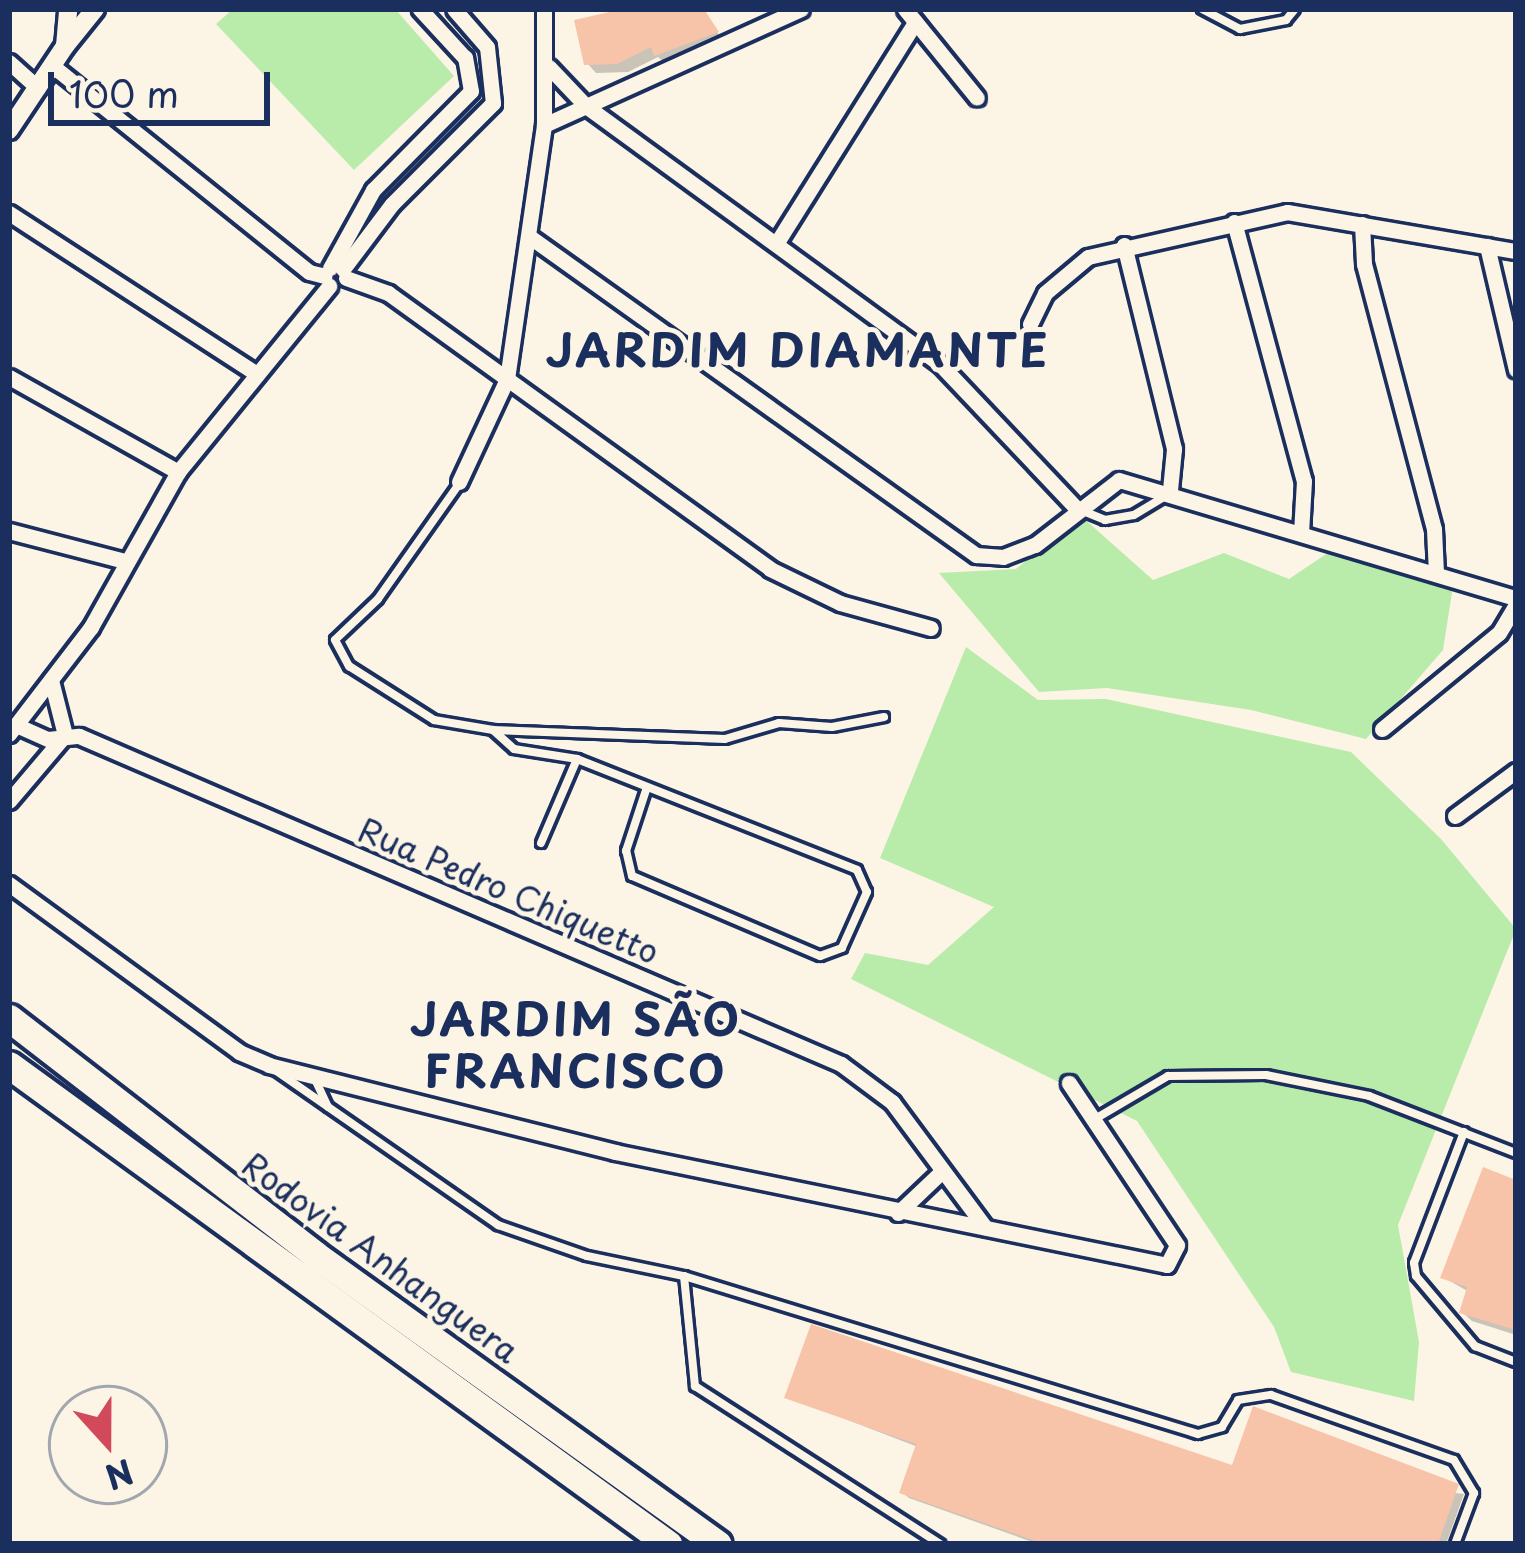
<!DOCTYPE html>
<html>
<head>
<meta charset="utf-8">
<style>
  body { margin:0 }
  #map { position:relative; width:1525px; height:1553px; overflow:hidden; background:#fcf5e5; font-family:"Playpen Sans",sans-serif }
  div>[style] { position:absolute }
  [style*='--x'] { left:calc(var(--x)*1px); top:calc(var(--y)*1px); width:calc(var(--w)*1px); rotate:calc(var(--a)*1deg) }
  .green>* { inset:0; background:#b9ebaa }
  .shadow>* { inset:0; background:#0003 }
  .stream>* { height:4.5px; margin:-2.25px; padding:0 2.25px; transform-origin:2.25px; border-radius:2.25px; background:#add1f6 }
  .building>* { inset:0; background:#f8c4a9 }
  .roads { filter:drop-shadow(3px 0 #1b2f5e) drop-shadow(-3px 0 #1b2f5e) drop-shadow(0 3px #1b2f5e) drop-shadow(0 -3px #1b2f5e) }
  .service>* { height:8px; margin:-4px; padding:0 4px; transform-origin:4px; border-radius:4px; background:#fcf5e5 }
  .minor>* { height:15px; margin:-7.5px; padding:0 7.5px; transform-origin:7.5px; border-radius:7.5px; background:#fcf5e5 }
  .tertiary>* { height:18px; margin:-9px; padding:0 9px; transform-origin:9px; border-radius:9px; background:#fcf5e5 }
  .motorway>* { height:27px; margin:-13.5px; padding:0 13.5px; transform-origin:13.5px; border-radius:13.5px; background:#fcf5e5 }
  span { translate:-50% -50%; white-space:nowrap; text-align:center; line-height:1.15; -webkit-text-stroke:10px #fcf5e5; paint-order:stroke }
  .street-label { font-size:33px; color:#1b2f5e }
  .district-label { font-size:45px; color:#1b2f5e; font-weight:700; letter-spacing:3px }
  .frame { position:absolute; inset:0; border:12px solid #1b2f5e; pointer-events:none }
  .north { position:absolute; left:48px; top:1385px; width:120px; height:120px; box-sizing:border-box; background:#fcf5e5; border:3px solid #a2a6af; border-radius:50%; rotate:159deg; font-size:33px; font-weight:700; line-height:48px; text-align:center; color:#1b2f5e }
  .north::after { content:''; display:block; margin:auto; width:42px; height:54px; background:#d1495b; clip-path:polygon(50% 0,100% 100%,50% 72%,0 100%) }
  .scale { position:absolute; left:48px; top:72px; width:222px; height:54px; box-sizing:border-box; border:6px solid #1b2f5e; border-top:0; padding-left:15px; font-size:36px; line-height:42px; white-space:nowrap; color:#1b2f5e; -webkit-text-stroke:9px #fcf5e5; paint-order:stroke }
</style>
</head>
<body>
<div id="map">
  <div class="green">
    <div style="clip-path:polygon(233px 9px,395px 9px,454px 76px,354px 170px,216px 24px)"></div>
    <div style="clip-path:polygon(1081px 516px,1153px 580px,1224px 553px,1289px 579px,1341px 544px,1453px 586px,1443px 650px,1366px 739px,1251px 710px,1107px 688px,1039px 692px,939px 573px,1016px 569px)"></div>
    <div style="clip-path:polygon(966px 647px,1038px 700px,1106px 699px,1351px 752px,1441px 839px,1516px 929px,1398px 1225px,1419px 1342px,1414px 1401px,1291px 1372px,1274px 1327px,1137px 1121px,851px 979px,865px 953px,928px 965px,994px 907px,880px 858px)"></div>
  </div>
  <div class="shadow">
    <div style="clip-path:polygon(644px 9px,698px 9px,725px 42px,666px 64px,658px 57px,628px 72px,596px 73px,587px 63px)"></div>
    <div style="clip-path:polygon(1516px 1183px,1516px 1335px,1472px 1321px,1462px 1312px,1469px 1292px,1443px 1277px)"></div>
    <div style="clip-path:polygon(788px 1397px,1234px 1469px,1464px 1494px,1446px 1544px,1038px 1544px,909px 1498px,902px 1492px,918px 1447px)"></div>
  </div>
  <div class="stream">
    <div style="--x:433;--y:146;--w:79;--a:-47.6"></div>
  </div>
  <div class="building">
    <div style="clip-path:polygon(623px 9px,704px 9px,719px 32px,654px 56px,651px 47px,617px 64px,584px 65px,574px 20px)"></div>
    <div style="clip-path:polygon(1483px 1167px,1516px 1180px,1516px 1330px,1459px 1313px,1467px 1287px,1440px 1278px)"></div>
    <div style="clip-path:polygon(811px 1324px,1232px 1465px,1253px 1406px,1459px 1484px,1438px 1544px,1044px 1544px,899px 1493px,916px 1444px,784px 1398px)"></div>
  </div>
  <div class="roads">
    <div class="service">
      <div style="--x:1202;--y:9;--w:43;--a:27.8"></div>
      <div style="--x:1240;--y:29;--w:47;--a:-11.1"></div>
      <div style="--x:1286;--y:20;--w:14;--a:-51"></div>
      <div style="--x:459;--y:484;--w:141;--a:125.2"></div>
      <div style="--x:378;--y:599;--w:59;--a:136.4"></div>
      <div style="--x:335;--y:640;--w:30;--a:62"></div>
      <div style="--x:349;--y:666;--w:101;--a:32.4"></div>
      <div style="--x:434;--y:720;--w:60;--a:9.6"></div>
      <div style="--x:493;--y:730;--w:232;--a:2.2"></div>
      <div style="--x:725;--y:739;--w:56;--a:-16.5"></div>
      <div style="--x:779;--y:723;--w:53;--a:4.3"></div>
      <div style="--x:832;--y:727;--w:53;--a:-10.9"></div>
      <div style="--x:1083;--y:511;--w:24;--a:22"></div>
      <div style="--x:1105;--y:520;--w:29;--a:-10"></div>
      <div style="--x:1134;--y:515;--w:39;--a:-31"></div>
      <div style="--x:493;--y:730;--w:28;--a:42"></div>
      <div style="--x:514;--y:749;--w:64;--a:9"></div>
      <div style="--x:577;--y:759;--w:301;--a:21.6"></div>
      <div style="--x:857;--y:870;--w:24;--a:66"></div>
      <div style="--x:867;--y:892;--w:61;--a:114.1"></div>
      <div style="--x:842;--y:948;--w:23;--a:160"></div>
      <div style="--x:820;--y:956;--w:204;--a:-156.9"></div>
      <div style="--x:632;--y:876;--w:26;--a:-103"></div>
      <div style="--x:626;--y:851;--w:67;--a:-71.8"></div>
      <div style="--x:541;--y:843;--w:91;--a:-66.8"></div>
      <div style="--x:275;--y:1070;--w:272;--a:34.8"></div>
      <div style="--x:498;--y:1225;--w:94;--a:19.2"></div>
      <div style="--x:587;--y:1256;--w:99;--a:11.7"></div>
      <div style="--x:684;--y:1276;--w:538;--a:17.09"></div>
      <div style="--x:1198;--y:1434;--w:25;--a:-16"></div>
      <div style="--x:1222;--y:1427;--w:31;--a:-59"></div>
      <div style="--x:1238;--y:1400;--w:33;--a:-9"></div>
      <div style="--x:1271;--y:1395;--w:194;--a:19.6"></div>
      <div style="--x:1454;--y:1460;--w:39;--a:59"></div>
      <div style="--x:1474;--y:1493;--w:54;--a:110.4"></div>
      <div style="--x:314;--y:1077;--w:33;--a:65"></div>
      <div style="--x:1095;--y:1119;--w:85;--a:-30.5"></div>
      <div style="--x:1168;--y:1076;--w:98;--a:-0.6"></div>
      <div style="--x:1266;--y:1075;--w:105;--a:11.5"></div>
      <div style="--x:1369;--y:1096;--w:158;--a:21.2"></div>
      <div style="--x:1464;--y:1132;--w:140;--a:110.9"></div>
      <div style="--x:1414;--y:1263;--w:13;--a:81"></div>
      <div style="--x:1416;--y:1276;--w:92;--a:49.9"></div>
      <div style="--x:1475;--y:1346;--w:44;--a:21.3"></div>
      <div style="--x:684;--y:1276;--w:111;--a:84.3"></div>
      <div style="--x:695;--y:1386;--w:292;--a:32.8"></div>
    </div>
    <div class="minor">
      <div style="--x:905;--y:9;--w:114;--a:51"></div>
      <div style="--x:9;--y:62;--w:39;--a:42"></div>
      <div style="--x:54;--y:67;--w:327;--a:38.8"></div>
      <div style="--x:309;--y:272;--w:16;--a:14"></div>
      <div style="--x:549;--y:67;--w:54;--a:46.5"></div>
      <div style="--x:586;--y:106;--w:437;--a:36.1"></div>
      <div style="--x:939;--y:363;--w:199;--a:46.6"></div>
      <div style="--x:544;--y:125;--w:282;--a:-24.3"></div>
      <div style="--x:9;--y:213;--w:296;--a:33"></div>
      <div style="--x:1234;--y:222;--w:268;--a:74.9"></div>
      <div style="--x:1304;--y:481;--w:52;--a:93.3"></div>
      <div style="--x:1362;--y:224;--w:40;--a:87.1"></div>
      <div style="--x:1364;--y:264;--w:274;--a:75.2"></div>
      <div style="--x:1434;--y:529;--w:44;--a:87.4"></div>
      <div style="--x:530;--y:237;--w:548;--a:35.49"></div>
      <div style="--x:976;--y:555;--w:27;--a:4"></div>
      <div style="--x:1003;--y:557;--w:34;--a:-21"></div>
      <div style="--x:1035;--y:545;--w:106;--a:-37.7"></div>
      <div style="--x:1119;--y:480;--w:414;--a:16.6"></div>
      <div style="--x:776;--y:244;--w:262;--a:-57.9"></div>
      <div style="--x:1124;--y:245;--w:210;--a:76.2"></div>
      <div style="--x:1174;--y:449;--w:41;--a:95.6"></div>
      <div style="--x:1487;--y:246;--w:127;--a:76.8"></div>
      <div style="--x:330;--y:268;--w:89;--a:-61.1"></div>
      <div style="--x:373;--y:190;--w:139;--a:-45.3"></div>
      <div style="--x:471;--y:91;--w:34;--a:-100"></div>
      <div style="--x:465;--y:58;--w:67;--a:-132.6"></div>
      <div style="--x:343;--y:269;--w:81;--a:-53"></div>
      <div style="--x:392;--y:204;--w:143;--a:-45"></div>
      <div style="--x:493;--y:103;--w:56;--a:-96.1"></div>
      <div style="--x:487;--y:47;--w:50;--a:-131"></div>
      <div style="--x:346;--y:278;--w:45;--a:19.7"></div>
      <div style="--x:388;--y:293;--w:471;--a:35.8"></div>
      <div style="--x:770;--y:569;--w:78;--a:25.9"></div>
      <div style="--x:840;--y:603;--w:94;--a:15.4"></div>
      <div style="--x:1030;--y:324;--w:34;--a:-64"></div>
      <div style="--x:1045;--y:293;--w:56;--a:-39.9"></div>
      <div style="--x:1088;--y:257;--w:204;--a:-12.7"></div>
      <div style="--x:1287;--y:212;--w:232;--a:9.7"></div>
      <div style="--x:9;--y:377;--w:194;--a:29.3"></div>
      <div style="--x:459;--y:482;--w:114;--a:-65"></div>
      <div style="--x:507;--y:379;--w:257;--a:-81.7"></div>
      <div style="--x:544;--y:125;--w:116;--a:-90"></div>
      <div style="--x:9;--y:531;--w:120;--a:14.5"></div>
      <div style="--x:16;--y:725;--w:35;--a:24"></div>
      <div style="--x:48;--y:739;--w:31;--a:-6"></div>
      <div style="--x:79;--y:736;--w:830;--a:23.29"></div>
      <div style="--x:841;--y:1064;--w:64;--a:36.7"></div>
      <div style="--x:892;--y:1102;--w:156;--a:53.4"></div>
      <div style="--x:1382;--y:729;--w:151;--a:-39.4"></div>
      <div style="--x:1499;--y:633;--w:33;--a:-59"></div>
      <div style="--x:9;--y:734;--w:135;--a:-52.5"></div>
      <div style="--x:91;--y:627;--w:178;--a:-60.7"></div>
      <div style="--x:178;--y:472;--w:240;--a:-50.9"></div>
      <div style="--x:9;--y:801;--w:87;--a:-49.7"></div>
      <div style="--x:65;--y:735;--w:57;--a:-104.3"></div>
      <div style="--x:1455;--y:816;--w:76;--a:-36.4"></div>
      <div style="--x:9;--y:884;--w:285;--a:36.1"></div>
      <div style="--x:239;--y:1052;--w:33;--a:23"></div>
      <div style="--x:269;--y:1065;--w:357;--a:14.1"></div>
      <div style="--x:615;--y:1152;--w:563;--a:11.57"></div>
      <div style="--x:1167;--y:1265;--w:22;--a:-63"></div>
      <div style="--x:1177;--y:1245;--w:195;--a:-123.7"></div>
      <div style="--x:898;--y:1213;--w:59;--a:-43.6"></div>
    </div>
    <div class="tertiary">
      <div style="--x:65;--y:46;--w:48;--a:-51"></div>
      <div style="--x:9;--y:130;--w:101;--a:-56.3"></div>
      <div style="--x:65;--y:46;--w:37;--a:-85"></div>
    </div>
    <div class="motorway">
      <div style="--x:9;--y:1018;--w:386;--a:37.7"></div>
      <div style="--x:314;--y:1254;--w:497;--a:35.7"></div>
      <div style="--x:9;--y:1065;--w:815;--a:36.01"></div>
    </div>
  </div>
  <div class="street-label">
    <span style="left:509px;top:890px;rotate:23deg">Rua Pedro Chiquetto</span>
    <span style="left:381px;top:1257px;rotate:36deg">Rodovia Anhanguera</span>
  </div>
  <div class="district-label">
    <span style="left:798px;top:349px">JARDIM DIAMANTE</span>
    <span style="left:576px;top:1044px">JARDIM SÃO<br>FRANCISCO</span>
  </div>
  <div class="frame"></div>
  <div class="north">N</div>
  <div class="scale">100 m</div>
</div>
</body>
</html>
